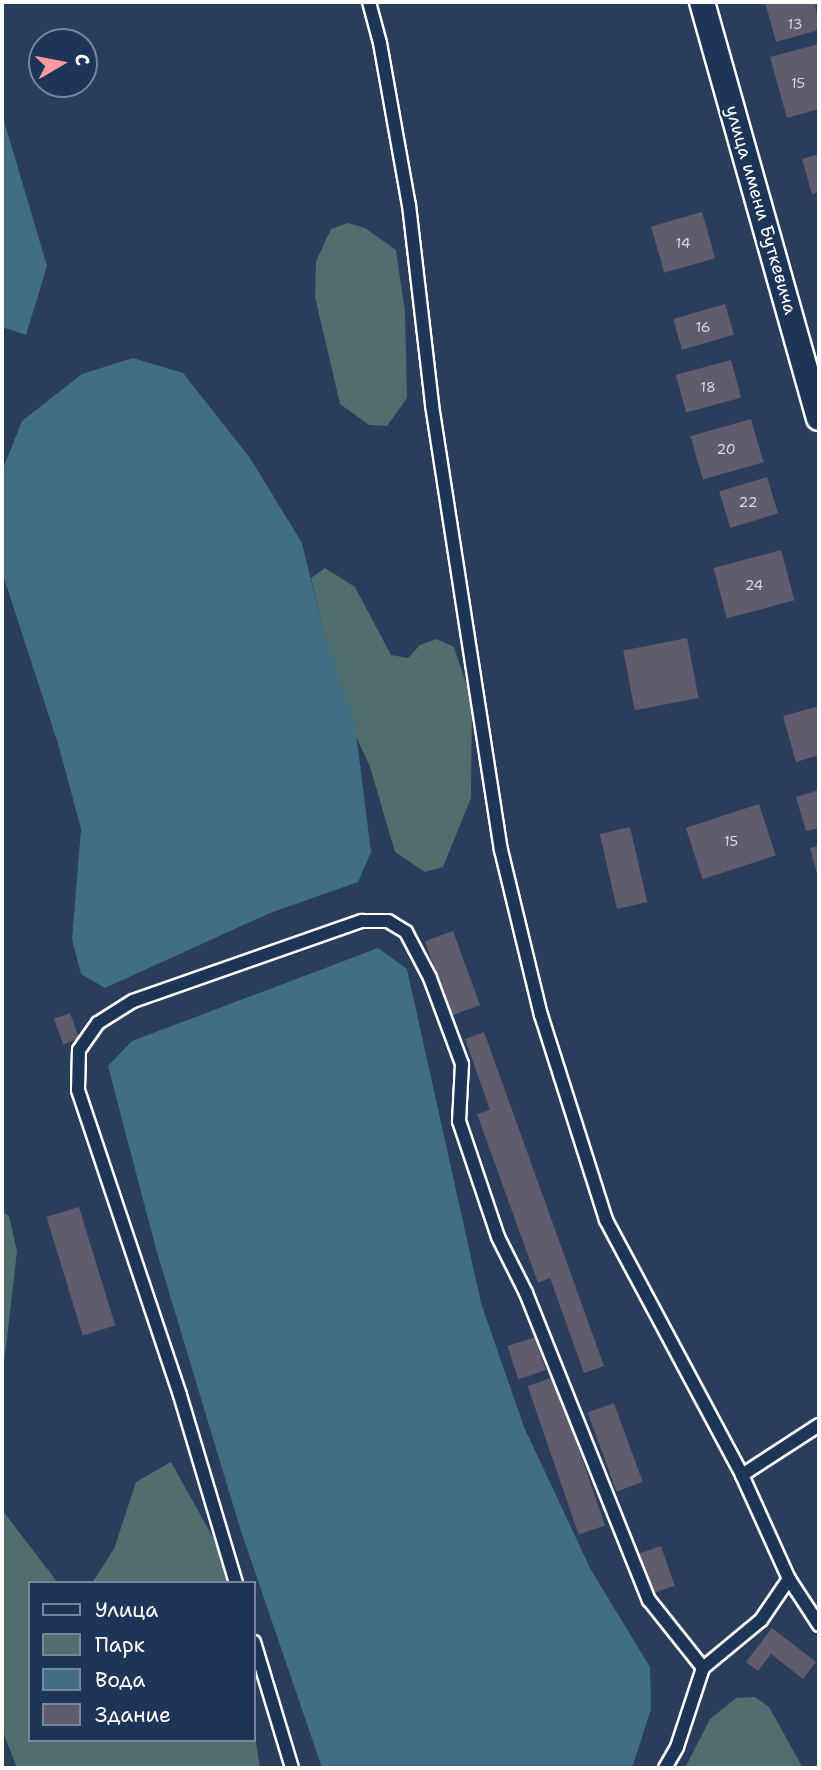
<!DOCTYPE html>
<html>
<head>
<meta charset="utf-8">
<style>
  body { margin:0 }
  #map { position:relative; width:821px; height:1770px; overflow:hidden; background:#2a3d5b; font-family:"Shantell Sans",sans-serif }
  div>[style] { position:absolute }
  [style*='--x'] { left:calc(var(--x)*1px); top:calc(var(--y)*1px); width:calc(var(--w)*1px); rotate:calc(var(--a)*1deg) }
  .green>* { inset:0; background:#4f6e6d }
  .water>* { inset:0; background:#416d85 }
  .building>* { inset:0; background:#605b6d; transform-origin:0 0 }
  .roads { filter:drop-shadow(2px 0 #fff) drop-shadow(-2px 0 #fff) drop-shadow(0 2px #fff) drop-shadow(0 -2px #fff) }
  .lane>* { height:12px; margin:-6px; padding:0 6px; transform-origin:6px; border-radius:6px; background:#1d3557 }
  .street>* { height:24px; margin:-12px; padding:0 12px; transform-origin:12px; border-radius:12px; background:#1d3557 }
  span { translate:-50% -50%; white-space:nowrap; text-align:center; line-height:1.15; -webkit-text-stroke:5px #1d3557; paint-order:stroke }
  .number-label { font-size:14px; color:#d7d6da }
  .number-label span { -webkit-text-stroke-width:0 }
  .street-label { font-size:18px; color:#fff }
  .frame { position:absolute; inset:0; border:4px solid #fff; pointer-events:none }
  .legend { position:absolute; left:28px; top:1581px; width:228px; height:161px; box-sizing:border-box; background:#1d3557; border:2px solid #77869a; margin:0; padding:9px 12px; list-style:none; font-size:21px; color:#fff }
  .legend li { display:flex; align-items:center; gap:14px; height:35px }
  .legend b { width:35px; border:2px solid #77869a }
  .north { position:absolute; left:28px; top:28px; width:70px; height:70px; box-sizing:border-box; background:#1d3557; border:2px solid #77869a; border-radius:50%; rotate:80deg; font-size:19px; font-weight:700; line-height:28px; text-align:center; color:#fff }
  .north::after { content:''; display:block; margin:auto; width:24px; height:32px; background:#ff9aa2; clip-path:polygon(50% 0,100% 100%,50% 72%,0 100%) }
</style>
</head>
<body>
<div id="map">
  <div class="green">
    <div style="clip-path:polygon(348px 223px,365px 228px,396px 250px,405px 312px,407px 398px,387px 426px,369px 425px,340px 404px,315px 297px,316px 261px,331px 229px)"></div>
    <div style="clip-path:polygon(325px 568px,355px 587px,391px 655px,408px 658px,420px 645px,437px 639px,454px 647px,472px 701px,471px 798px,443px 867px,425px 872px,395px 852px,370px 767px,339px 699px,311px 578px)"></div>
    <div style="clip-path:polygon(2px 1211px,9px 1216px,17px 1251px,2px 1381px)"></div>
    <div style="clip-path:polygon(171px 1462px,225px 1559px,229px 1583px,92px 1583px,114px 1549px,136px 1482px)"></div>
    <div style="clip-path:polygon(2px 1488px,3px 1511px,58px 1583px,30px 1583px,30px 1740px,254px 1740px,254px 1730px,260px 1768px,17px 1768px,2px 1729px)"></div>
    <div style="clip-path:polygon(755px 1697px,769px 1707px,803px 1768px,685px 1768px,710px 1719px,736px 1698px)"></div>
  </div>
  <div class="water">
    <div style="clip-path:polygon(2px 114px,47px 266px,26px 335px,2px 327px)"></div>
    <div style="clip-path:polygon(133px 358px,183px 373px,250px 458px,302px 543px,322px 625px,355px 725px,371px 852px,358px 882px,270px 913px,105px 988px,81px 974px,72px 939px,81px 829px,59px 747px,2px 572px,2px 471px,22px 421px,82px 374px)"></div>
    <div style="clip-path:polygon(378px 948px,407px 969px,481px 1303px,524px 1427px,591px 1570px,650px 1667px,651px 1709px,632px 1768px,322px 1768px,240px 1528px,156px 1249px,108px 1066px,132px 1041px)"></div>
  </div>
  <div class="building">
    <div style="clip-path:polygon(765px 2px,815px 2px,819px 30px,776px 42px)"></div>
    <div style="clip-path:polygon(819px 44px,819px 109px,787px 118px,770px 57px)"></div>
    <div style="clip-path:polygon(819px 154px,819px 192px,812px 194px,802px 159px)"></div>
    <div style="left:702px;top:212px;width:48px;height:53px;rotate:74deg"></div>
    <div style="left:725px;top:304px;width:32px;height:54px;rotate:74deg"></div>
    <div style="left:731px;top:360px;width:39px;height:57px;rotate:75deg"></div>
    <div style="left:751px;top:419px;width:45px;height:63px;rotate:74deg"></div>
    <div style="left:767px;top:477px;width:38px;height:50px;rotate:73deg"></div>
    <div style="left:781px;top:550px;width:52px;height:70px;rotate:75deg"></div>
    <div style="left:687px;top:638px;width:61px;height:65px;rotate:79deg"></div>
    <div style="clip-path:polygon(819px 706px,819px 755px,796px 762px,783px 716px)"></div>
    <div style="clip-path:polygon(819px 790px,819px 828px,806px 831px,796px 797px)"></div>
    <div style="left:759px;top:804px;width:54px;height:77px;rotate:72deg"></div>
    <div style="left:630px;top:827px;width:77px;height:31px;rotate:77deg"></div>
    <div style="clip-path:polygon(819px 846px,819px 876px,818px 877px,810px 848px)"></div>
    <div style="left:453px;top:931px;width:79px;height:30px;rotate:70deg"></div>
    <div style="left:70px;top:1013px;width:27px;height:17px;rotate:70deg"></div>
    <div style="clip-path:polygon(484px 1032px,604px 1366px,584px 1373px,550px 1278px,538px 1283px,477px 1114px,490px 1110px,465px 1039px)"></div>
    <div style="left:79px;top:1207px;width:124px;height:34px;rotate:73deg"></div>
    <div style="left:535px;top:1337px;width:35px;height:29px;rotate:72deg"></div>
    <div style="left:554px;top:1377px;width:157px;height:28px;rotate:71deg"></div>
    <div style="left:614px;top:1403px;width:84px;height:28px;rotate:70deg"></div>
    <div style="left:661px;top:1546px;width:42px;height:24px;rotate:71deg"></div>
    <div style="clip-path:polygon(772px 1628px,816px 1662px,803px 1679px,771px 1654px,758px 1671px,746px 1662px)"></div>
  </div>
  <div class="roads">
    <div class="lane">
      <div style="--x:369;--y:2;--w:42;--a:75"></div>
      <div style="--x:380;--y:43;--w:165;--a:79.9"></div>
      <div style="--x:409;--y:205;--w:201;--a:83.4"></div>
      <div style="--x:432;--y:405;--w:450;--a:81.2"></div>
      <div style="--x:501;--y:850;--w:170;--a:76.4"></div>
      <div style="--x:541;--y:1015;--w:215;--a:72.4"></div>
      <div style="--x:606;--y:1220;--w:289;--a:61.9"></div>
      <div style="--x:742;--y:1475;--w:114;--a:65.7"></div>
      <div style="--x:789;--y:1579;--w:55;--a:56.9"></div>
      <div style="--x:742;--y:1475;--w:92;--a:-33"></div>
      <div style="--x:236;--y:1583;--w:196;--a:-106.6"></div>
      <div style="--x:180;--y:1395;--w:322;--a:-108.5"></div>
      <div style="--x:78;--y:1090;--w:40;--a:-88.6"></div>
      <div style="--x:79;--y:1050;--w:33;--a:-55"></div>
      <div style="--x:98;--y:1023;--w:41;--a:-32.2"></div>
      <div style="--x:133;--y:1001;--w:243;--a:-19.3"></div>
      <div style="--x:362;--y:921;--w:26;--a:0"></div>
      <div style="--x:388;--y:921;--w:21;--a:31"></div>
      <div style="--x:406;--y:932;--w:52;--a:62.4"></div>
      <div style="--x:430;--y:978;--w:92;--a:69.6"></div>
      <div style="--x:462;--y:1064;--w:57;--a:93"></div>
      <div style="--x:459;--y:1121;--w:122;--a:71.4"></div>
      <div style="--x:498;--y:1237;--w:63;--a:63.4"></div>
      <div style="--x:526;--y:1293;--w:331;--a:68.2"></div>
      <div style="--x:649;--y:1600;--w:87;--a:51.5"></div>
      <div style="--x:703;--y:1668;--w:75;--a:-39.6"></div>
      <div style="--x:761;--y:1620;--w:50;--a:-55.7"></div>
      <div style="--x:254;--y:1642;--w:132;--a:73.2"></div>
      <div style="--x:665;--y:1768;--w:24;--a:-60"></div>
      <div style="--x:677;--y:1747;--w:83;--a:-71.8"></div>
    </div>
    <div class="street">
      <div style="--x:702;--y:2;--w:432;--a:74.3"></div>
    </div>
  </div>
  <div class="number-label">
    <span style="left:795px;top:24px">13</span>
    <span style="left:798px;top:83px">15</span>
    <span style="left:683px;top:243px">14</span>
    <span style="left:703px;top:327px">16</span>
    <span style="left:708px;top:387px">18</span>
    <span style="left:726px;top:449px">20</span>
    <span style="left:748px;top:502px">22</span>
    <span style="left:754px;top:585px">24</span>
    <span style="left:731px;top:841px">15</span>
  </div>
  <div class="street-label">
    <span style="left:761px;top:210px;rotate:74deg">улица имени Буткевича</span>
  </div>
  <div class="frame"></div>
  <ul class="legend">
  <li><b style="height:9px;background:#1d3557"></b>Улица</li>
  <li><b style="height:19px;background:#4f6e6d"></b>Парк</li>
  <li><b style="height:19px;background:#416d85"></b>Вода</li>
  <li><b style="height:19px;background:#605b6d"></b>Здание</li>
  </ul>
  <div class="north">С</div>
</div>
</body>
</html>
